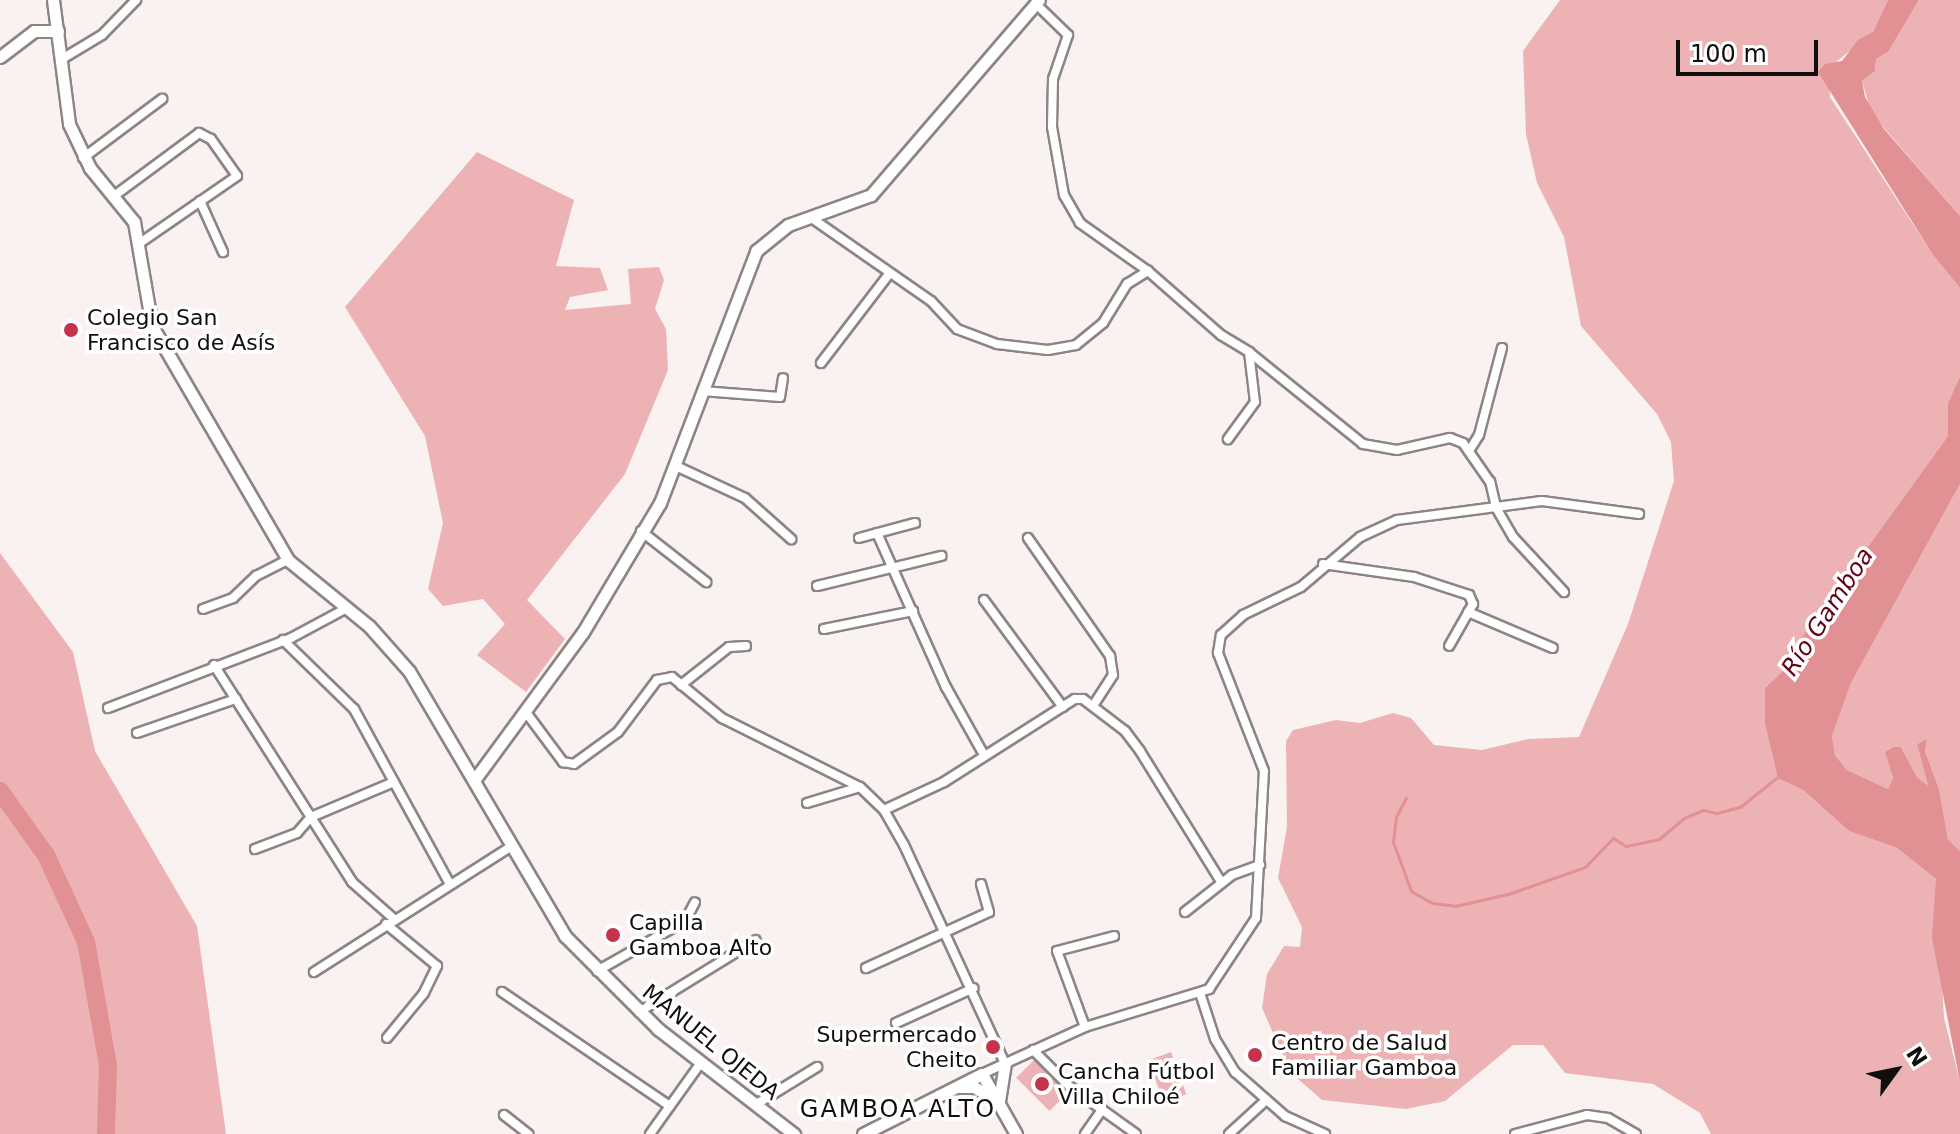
<!DOCTYPE html>
<html>
<head>
<meta charset="utf-8">
<style>
  body { margin:0 }
  #map { position:relative; width:1960px; height:1134px; overflow:hidden; background:#faf1f1; font-family:"DejaVu Sans",sans-serif }
  div>[style] { position:absolute }
  [style*='--x'] { left:calc(var(--x)*1px); top:calc(var(--y)*1px); width:calc(var(--w)*1px); rotate:calc(var(--a)*1deg) }
  .green>* { inset:0; background:#edb3b4; transform-origin:0 0 }
  .water>* { inset:0; background:#e19094 }
  .stream>* { height:3px; margin:-1.5px; padding:0 1.5px; transform-origin:1.5px; border-radius:1.5px; background:#e19094 }
  .river>* { height:18px; margin:-9px; padding:0 9px; transform-origin:9px; border-radius:9px; background:#e19094 }
  .roads { filter:drop-shadow(2px 0 #8d8585) drop-shadow(-2px 0 #8d8585) drop-shadow(0 2px #8d8585) drop-shadow(0 -2px #8d8585) }
  .street>* { height:8px; margin:-4px; padding:0 4px; transform-origin:4px; border-radius:4px; background:#fff }
  .secondary>* { height:11px; margin:-5.5px; padding:0 5.5px; transform-origin:5.5px; border-radius:5.5px; background:#fff }
  .dots>* { width:22px; height:22px; translate:-50% -50%; box-sizing:border-box; border:4px solid #fff; border-radius:50% }
  span { translate:-50% -50%; white-space:nowrap; text-align:center; line-height:1.15; -webkit-text-stroke:7px #fff; paint-order:stroke }
  .poi-label { font-size:22px; color:#110e0e }
  .left { translate:0 -50%; text-align:left }
  .right { translate:-100% -50%; text-align:right }
  .street-label { font-size:22px; color:#110e0e }
  .water-label { font-size:24px; color:#610017; font-style:italic }
  .neighbourhood-label { font-size:24px; color:#110e0e; letter-spacing:2px }
  .north { position:absolute; left:1856px; top:1030px; width:80px; height:80px; -webkit-text-stroke:6px #fff; paint-order:stroke; rotate:57deg; font-size:22px; font-weight:700; line-height:32px; text-align:center; color:#110e0e }
  .north::after { content:''; display:block; margin:auto; width:28px; height:36px; background:#110e0e; clip-path:polygon(50% 0,100% 100%,50% 72%,0 100%) }
  .scale { position:absolute; left:1676px; top:40px; width:142px; height:36px; box-sizing:border-box; border:4px solid #110e0e; border-top:0; padding-left:10px; font-size:24px; line-height:28px; white-space:nowrap; color:#110e0e; -webkit-text-stroke:6px #fff; paint-order:stroke }
</style>
</head>
<body>
<div id="map">
  <div class="green">
    <div style="clip-path:polygon(1560px 0,1888px 0,1873px 32px,1831px 66px,1830px 97px,1933px 255px,1960px 288px,1960px 376px,1948px 403px,1948px 436px,1841px 584px,1819px 607px,1819px 618px,1788px 653px,1786px 668px,1765px 688px,1779px 778px,1803px 790px,1849px 831px,1897px 848px,1936px 879px,1944px 1018px,1960px 1082px,1960px 1134px,1711px 1134px,1700px 1113px,1653px 1084px,1565px 1073px,1543px 1045px,1513px 1045px,1445px 1101px,1406px 1109px,1322px 1100px,1291px 1073px,1262px 1008px,1267px 974px,1284px 946px,1300px 947px,1302px 927px,1278px 878px,1287px 827px,1286px 741px,1293px 730px,1336px 720px,1360px 723px,1393px 713px,1411px 718px,1434px 745px,1482px 750px,1528px 739px,1579px 737px,1628px 624px,1674px 481px,1671px 442px,1657px 414px,1581px 326px,1564px 237px,1537px 183px,1526px 134px,1523px 51px)"></div>
    <div style="clip-path:polygon(1919px 0,1960px 0,1960px 216px,1884px 128px,1870px 109px,1862px 81px,1875px 71px,1876px 59px,1888px 52px)"></div>
    <div style="clip-path:polygon(477px 152px,574px 200px,556px 266px,600px 268px,608px 290px,570px 297px,565px 310px,631px 304px,628px 269px,659px 267px,664px 280px,655px 309px,666px 329px,668px 370px,625px 474px,527px 600px,565px 639px,526px 692px,477px 655px,505px 624px,483px 599px,443px 606px,428px 589px,443px 523px,425px 436px,345px 307px)"></div>
    <div style="clip-path:polygon(1960px 484px,1960px 851px,1948px 839px,1939px 789px,1925px 751px,1927px 739px,1917px 744px,1929px 785px,1917px 777px,1901px 747px,1893px 747px,1885px 752px,1893px 778px,1888px 789px,1847px 770px,1835px 755px,1832px 736px,1851px 683px)"></div>
    <div style="clip-path:polygon(0 553px,73px 652px,95px 751px,197px 926px,226px 1134px,0 1134px)"></div>
    <div style="left:1171px;top:1052px;width:45px;height:24px;rotate:70deg"></div>
    <div style="left:1036px;top:1058px;width:47px;height:28px;rotate:45deg"></div>
  </div>
  <div class="water">
    <div style="clip-path:polygon(1888px 0,1919px 0,1888px 52px,1876px 59px,1875px 71px,1862px 81px,1865px 97px,1884px 129px,1960px 216px,1960px 288px,1933px 255px,1818px 72px,1825px 64px,1842px 61px,1858px 40px,1873px 32px)"></div>
    <div style="clip-path:polygon(1960px 376px,1960px 484px,1851px 683px,1832px 736px,1835px 755px,1847px 770px,1888px 789px,1893px 778px,1885px 752px,1893px 747px,1901px 747px,1917px 777px,1928px 785px,1917px 744px,1927px 739px,1925px 751px,1939px 789px,1948px 839px,1960px 851px,1960px 1082px,1932px 938px,1936px 879px,1897px 848px,1849px 831px,1803px 790px,1778px 778px,1765px 723px,1765px 688px,1786px 668px,1787px 653px,1819px 618px,1819px 607px,1841px 584px,1948px 436px,1948px 403px)"></div>
  </div>
  <div class="stream">
    <div style="--x:1406;--y:798;--w:21;--a:118"></div>
    <div style="--x:1396;--y:817;--w:25;--a:97"></div>
    <div style="--x:1393;--y:842;--w:52;--a:69.8"></div>
    <div style="--x:1411;--y:891;--w:24;--a:30"></div>
    <div style="--x:1432;--y:903;--w:23;--a:7"></div>
    <div style="--x:1455;--y:906;--w:54;--a:-12.8"></div>
    <div style="--x:1508;--y:894;--w:82;--a:-19.3"></div>
    <div style="--x:1585;--y:867;--w:40;--a:-46"></div>
    <div style="--x:1613;--y:838;--w:15;--a:32"></div>
    <div style="--x:1626;--y:846;--w:34;--a:-12"></div>
    <div style="--x:1659;--y:839;--w:33;--a:-40"></div>
    <div style="--x:1684;--y:818;--w:21;--a:-23"></div>
    <div style="--x:1703;--y:810;--w:14;--a:12"></div>
    <div style="--x:1717;--y:813;--w:24;--a:-15"></div>
    <div style="--x:1740;--y:807;--w:51;--a:-38.7"></div>
  </div>
  <div class="river">
    <div style="--x:0;--y:791;--w:79;--a:54.3"></div>
    <div style="--x:46;--y:855;--w:96;--a:65.3"></div>
    <div style="--x:86;--y:942;--w:125;--a:79.9"></div>
    <div style="--x:108;--y:1065;--w:69;--a:91.7"></div>
  </div>
  <div class="roads">
    <div class="street">
      <div style="--x:1035;--y:3;--w:46;--a:44.1"></div>
      <div style="--x:1068;--y:35;--w:46;--a:108.8"></div>
      <div style="--x:1053;--y:79;--w:48;--a:91.2"></div>
      <div style="--x:1052;--y:127;--w:69;--a:80"></div>
      <div style="--x:1064;--y:195;--w:32;--a:60"></div>
      <div style="--x:1080;--y:223;--w:83;--a:35.2"></div>
      <div style="--x:62;--y:59;--w:47;--a:-31"></div>
      <div style="--x:102;--y:35;--w:49;--a:-45.8"></div>
      <div style="--x:83;--y:158;--w:99;--a:-36.8"></div>
      <div style="--x:114;--y:196;--w:106;--a:-36.5"></div>
      <div style="--x:199;--y:133;--w:13;--a:27"></div>
      <div style="--x:211;--y:139;--w:45;--a:54.9"></div>
      <div style="--x:237;--y:176;--w:118;--a:145.4"></div>
      <div style="--x:200;--y:201;--w:56;--a:65.7"></div>
      <div style="--x:813;--y:219;--w:144;--a:34.8"></div>
      <div style="--x:931;--y:301;--w:38;--a:47"></div>
      <div style="--x:957;--y:329;--w:43;--a:20.6"></div>
      <div style="--x:997;--y:344;--w:51;--a:6.7"></div>
      <div style="--x:1048;--y:350;--w:28;--a:-10"></div>
      <div style="--x:1076;--y:345;--w:35;--a:-39"></div>
      <div style="--x:1103;--y:323;--w:46;--a:-58.4"></div>
      <div style="--x:1127;--y:284;--w:25;--a:-32"></div>
      <div style="--x:1148;--y:271;--w:97;--a:41.2"></div>
      <div style="--x:1221;--y:335;--w:33;--a:31"></div>
      <div style="--x:1249;--y:352;--w:50;--a:83.2"></div>
      <div style="--x:1255;--y:402;--w:46;--a:126.1"></div>
      <div style="--x:821;--y:363;--w:112;--a:-52.6"></div>
      <div style="--x:702;--y:391;--w:78;--a:4.4"></div>
      <div style="--x:780;--y:397;--w:19;--a:-81"></div>
      <div style="--x:1469;--y:451;--w:19;--a:-58"></div>
      <div style="--x:1479;--y:435;--w:90;--a:-75.2"></div>
      <div style="--x:678;--y:467;--w:74;--a:24.8"></div>
      <div style="--x:745;--y:498;--w:62;--a:41.7"></div>
      <div style="--x:641;--y:531;--w:83;--a:38.1"></div>
      <div style="--x:877;--y:533;--w:169;--a:65.9"></div>
      <div style="--x:946;--y:687;--w:78;--a:60.8"></div>
      <div style="--x:859;--y:538;--w:58;--a:-15"></div>
      <div style="--x:1028;--y:538;--w:144;--a:55.2"></div>
      <div style="--x:1110;--y:656;--w:19;--a:81"></div>
      <div style="--x:1113;--y:675;--w:35;--a:123"></div>
      <div style="--x:1323;--y:564;--w:92;--a:8.1"></div>
      <div style="--x:1414;--y:577;--w:58;--a:18.1"></div>
      <div style="--x:1469;--y:595;--w:10;--a:66"></div>
      <div style="--x:1473;--y:604;--w:48;--a:119.7"></div>
      <div style="--x:817;--y:586;--w:128;--a:-13.6"></div>
      <div style="--x:1564;--y:592;--w:75;--a:-132.8"></div>
      <div style="--x:1513;--y:537;--w:34;--a:-120"></div>
      <div style="--x:1496;--y:507;--w:46;--a:-7.4"></div>
      <div style="--x:1542;--y:501;--w:98;--a:7.6"></div>
      <div style="--x:984;--y:600;--w:133;--a:53.6"></div>
      <div style="--x:203;--y:609;--w:32;--a:-20"></div>
      <div style="--x:233;--y:598;--w:32;--a:-44"></div>
      <div style="--x:256;--y:576;--w:36;--a:-27"></div>
      <div style="--x:1468;--y:612;--w:92;--a:23"></div>
      <div style="--x:824;--y:629;--w:91;--a:-11.4"></div>
      <div style="--x:283;--y:640;--w:99;--a:44.2"></div>
      <div style="--x:354;--y:709;--w:200;--a:61.3"></div>
      <div style="--x:214;--y:665;--w:257;--a:57.5"></div>
      <div style="--x:352;--y:882;--w:56;--a:41.4"></div>
      <div style="--x:681;--y:685;--w:61;--a:-38.4"></div>
      <div style="--x:729;--y:647;--w:17;--a:-3"></div>
      <div style="--x:108;--y:708;--w:196;--a:-20.9"></div>
      <div style="--x:291;--y:638;--w:64;--a:-28.2"></div>
      <div style="--x:525;--y:711;--w:64;--a:53.3"></div>
      <div style="--x:563;--y:762;--w:11;--a:10"></div>
      <div style="--x:574;--y:764;--w:54;--a:-36"></div>
      <div style="--x:618;--y:732;--w:65;--a:-53.1"></div>
      <div style="--x:657;--y:680;--w:15;--a:-11"></div>
      <div style="--x:672;--y:677;--w:65;--a:39.4"></div>
      <div style="--x:722;--y:718;--w:154;--a:26.6"></div>
      <div style="--x:860;--y:787;--w:33;--a:44"></div>
      <div style="--x:884;--y:810;--w:40;--a:60.3"></div>
      <div style="--x:904;--y:845;--w:241;--a:65.2"></div>
      <div style="--x:137;--y:733;--w:105;--a:-19"></div>
      <div style="--x:807;--y:803;--w:55;--a:-16.8"></div>
      <div style="--x:884;--y:810;--w:66;--a:-25"></div>
      <div style="--x:944;--y:782;--w:155;--a:-32.4"></div>
      <div style="--x:1075;--y:699;--w:8;--a:0"></div>
      <div style="--x:1083;--y:699;--w:53;--a:37.3"></div>
      <div style="--x:1125;--y:731;--w:25;--a:53"></div>
      <div style="--x:1140;--y:751;--w:155;--a:58.2"></div>
      <div style="--x:255;--y:849;--w:45;--a:-20.9"></div>
      <div style="--x:297;--y:833;--w:21;--a:-49"></div>
      <div style="--x:311;--y:817;--w:90;--a:-22.9"></div>
      <div style="--x:1185;--y:912;--w:60;--a:-38.2"></div>
      <div style="--x:1232;--y:875;--w:30;--a:-20"></div>
      <div style="--x:386;--y:924;--w:66;--a:39.5"></div>
      <div style="--x:437;--y:966;--w:30;--a:116"></div>
      <div style="--x:424;--y:993;--w:58;--a:129.4"></div>
      <div style="--x:866;--y:968;--w:135;--a:-24.5"></div>
      <div style="--x:989;--y:912;--w:29;--a:-106"></div>
      <div style="--x:597;--y:971;--w:101;--a:-29.6"></div>
      <div style="--x:685;--y:921;--w:21;--a:-62"></div>
      <div style="--x:314;--y:972;--w:232;--a:-32.5"></div>
      <div style="--x:502;--y:992;--w:203;--a:34.2"></div>
      <div style="--x:1200;--y:993;--w:48;--a:71.9"></div>
      <div style="--x:1215;--y:1039;--w:39;--a:59"></div>
      <div style="--x:1235;--y:1072;--w:67;--a:41.3"></div>
      <div style="--x:1285;--y:1116;--w:44;--a:24.2"></div>
      <div style="--x:639;--y:1012;--w:137;--a:-31.6"></div>
      <div style="--x:896;--y:1023;--w:85;--a:-24.2"></div>
      <div style="--x:1085;--y:1027;--w:81;--a:-110.2"></div>
      <div style="--x:1057;--y:951;--w:59;--a:-14.7"></div>
      <div style="--x:1033;--y:1050;--w:51;--a:45"></div>
      <div style="--x:1069;--y:1086;--w:82;--a:35.6"></div>
      <div style="--x:982;--y:1074;--w:113;--a:-24.5"></div>
      <div style="--x:1085;--y:1027;--w:130;--a:-17"></div>
      <div style="--x:1209;--y:989;--w:85;--a:-56.5"></div>
      <div style="--x:1256;--y:918;--w:147;--a:-86.9"></div>
      <div style="--x:1264;--y:771;--w:127;--a:-111.3"></div>
      <div style="--x:1218;--y:653;--w:18;--a:-81"></div>
      <div style="--x:1221;--y:635;--w:30;--a:-42"></div>
      <div style="--x:1243;--y:615;--w:64;--a:-25.8"></div>
      <div style="--x:1301;--y:587;--w:77;--a:-40.3"></div>
      <div style="--x:1360;--y:537;--w:41;--a:-24.7"></div>
      <div style="--x:1397;--y:520;--w:100;--a:-7.5"></div>
      <div style="--x:1496;--y:507;--w:26;--a:-103"></div>
      <div style="--x:1490;--y:482;--w:47;--a:-124.7"></div>
      <div style="--x:1463;--y:443;--w:14;--a:-159"></div>
      <div style="--x:1450;--y:438;--w:54;--a:167.2"></div>
      <div style="--x:1397;--y:450;--w:35;--a:-170"></div>
      <div style="--x:1363;--y:444;--w:146;--a:-141.1"></div>
      <div style="--x:755;--y:1105;--w:73;--a:-31.5"></div>
      <div style="--x:504;--y:1115;--w:31;--a:38"></div>
      <div style="--x:650;--y:1134;--w:86;--a:-54.5"></div>
      <div style="--x:1085;--y:1134;--w:29;--a:-55"></div>
      <div style="--x:1229;--y:1134;--w:47;--a:-42.4"></div>
      <div style="--x:1515;--y:1134;--w:74;--a:-14.8"></div>
      <div style="--x:1587;--y:1115;--w:21;--a:8"></div>
      <div style="--x:1608;--y:1118;--w:32;--a:30"></div>
    </div>
    <div class="secondary">
      <div style="--x:53;--y:0;--w:125;--a:82.6"></div>
      <div style="--x:69;--y:124;--w:49;--a:64.5"></div>
      <div style="--x:90;--y:168;--w:70;--a:50.8"></div>
      <div style="--x:134;--y:222;--w:106;--a:80.2"></div>
      <div style="--x:152;--y:326;--w:271;--a:59.8"></div>
      <div style="--x:288;--y:560;--w:104;--a:39.2"></div>
      <div style="--x:369;--y:626;--w:60;--a:48.4"></div>
      <div style="--x:409;--y:671;--w:308;--a:59.5"></div>
      <div style="--x:565;--y:936;--w:132;--a:45"></div>
      <div style="--x:658;--y:1029;--w:172;--a:37.7"></div>
      <div style="--x:0;--y:57;--w:43;--a:-37.4"></div>
      <div style="--x:34;--y:31;--w:24;--a:0"></div>
      <div style="--x:475;--y:779;--w:182;--a:-53.7"></div>
      <div style="--x:583;--y:632;--w:150;--a:-59.2"></div>
      <div style="--x:660;--y:503;--w:270;--a:-69.1"></div>
      <div style="--x:756;--y:251;--w:41;--a:-39.1"></div>
      <div style="--x:788;--y:225;--w:88;--a:-19.9"></div>
      <div style="--x:871;--y:195;--w:257;--a:-49.3"></div>
      <div style="--x:959;--y:1087;--w:15;--a:0"></div>
      <div style="--x:974;--y:1087;--w:23;--a:31"></div>
      <div style="--x:999;--y:1101;--w:37;--a:-81"></div>
      <div style="--x:863;--y:1134;--w:133;--a:-26.8"></div>
      <div style="--x:982;--y:1074;--w:69;--a:60.5"></div>
    </div>
  </div>
  <div class="dots">
    <div style="left:71px;top:330px;background:#c4334a"></div>
    <div style="left:613px;top:935px;background:#c4334a"></div>
    <div style="left:993px;top:1047px;background:#c4334a"></div>
    <div style="left:1255px;top:1055px;background:#c4334a"></div>
    <div style="left:1042px;top:1084px;background:#c4334a"></div>
  </div>
  <div class="poi-label">
    <span class="left" style="left:87px;top:330px">Colegio San<br>Francisco de Asís</span>
    <span class="left" style="left:629px;top:935px">Capilla<br>Gamboa Alto</span>
    <span class="right" style="left:977px;top:1047px">Supermercado<br>Cheito</span>
    <span class="left" style="left:1271px;top:1055px">Centro de Salud<br>Familiar Gamboa</span>
    <span class="left" style="left:1058px;top:1084px">Cancha Fútbol<br>Villa Chiloé</span>
  </div>
  <div class="street-label">
    <span style="left:711px;top:1042px;rotate:39deg">MANUEL OJEDA</span>
  </div>
  <div class="water-label">
    <span style="left:1828px;top:612px;rotate:-57deg">Río Gamboa</span>
  </div>
  <div class="neighbourhood-label">
    <span style="left:898px;top:1110px">GAMBOA ALTO</span>
  </div>
  <div class="north">N</div>
  <div class="scale">100 m</div>
</div>
</body>
</html>
